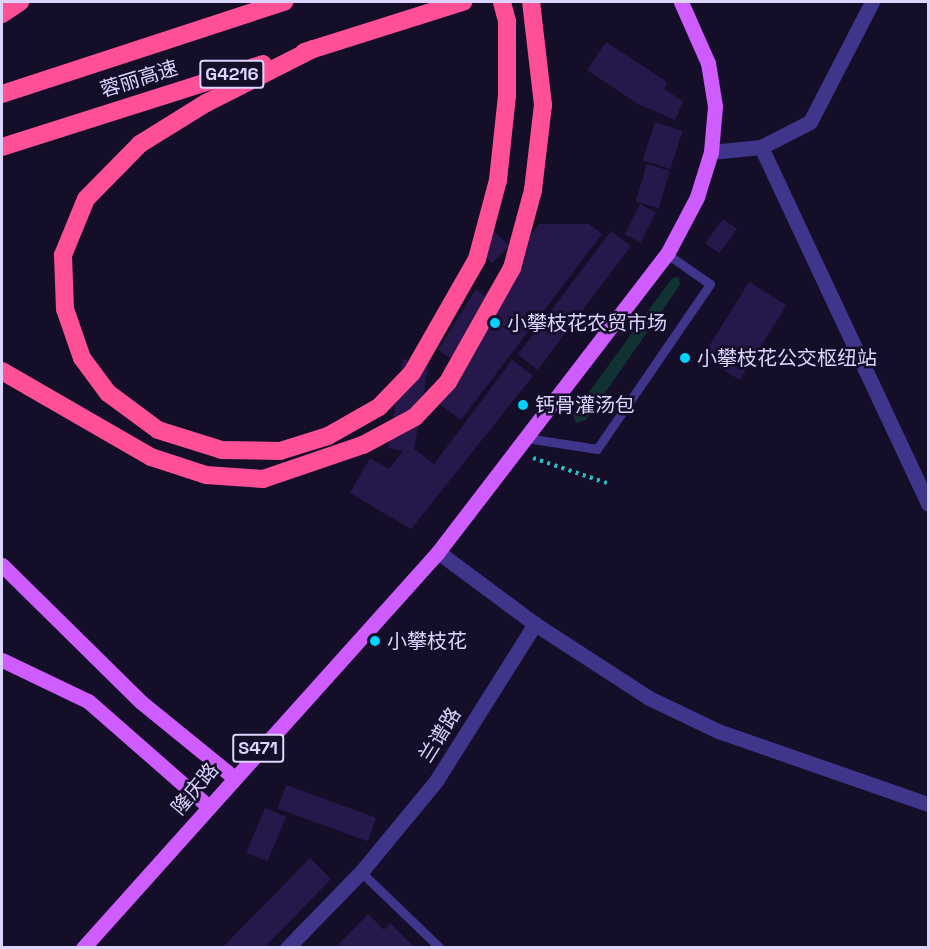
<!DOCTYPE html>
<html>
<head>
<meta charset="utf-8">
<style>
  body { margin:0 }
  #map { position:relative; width:930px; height:949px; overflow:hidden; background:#140e29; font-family:"Space Grotesk","Noto Sans SC",sans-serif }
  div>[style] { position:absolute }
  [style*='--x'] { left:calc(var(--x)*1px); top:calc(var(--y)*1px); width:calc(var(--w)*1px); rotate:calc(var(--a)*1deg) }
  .green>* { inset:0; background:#103233 }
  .building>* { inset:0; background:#26184b; transform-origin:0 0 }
  .path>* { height:4px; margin-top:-2px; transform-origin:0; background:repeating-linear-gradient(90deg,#26c0c2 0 3px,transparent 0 7.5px) }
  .service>* { height:9px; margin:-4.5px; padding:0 4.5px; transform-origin:4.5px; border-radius:4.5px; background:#3f358b }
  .minor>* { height:15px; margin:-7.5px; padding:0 7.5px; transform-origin:7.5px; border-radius:7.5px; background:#3f358b }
  .primary>* { height:15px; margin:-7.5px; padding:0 7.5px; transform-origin:7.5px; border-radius:7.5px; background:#ce5cff }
  .motorway>* { height:18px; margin:-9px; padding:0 9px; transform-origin:9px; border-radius:9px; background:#ff5097 }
  .dots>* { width:16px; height:16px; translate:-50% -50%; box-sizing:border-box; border:3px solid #140e29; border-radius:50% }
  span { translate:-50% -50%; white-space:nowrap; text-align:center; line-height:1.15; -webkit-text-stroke:5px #140e29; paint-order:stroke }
  .shield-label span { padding:2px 4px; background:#140e29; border:2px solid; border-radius:4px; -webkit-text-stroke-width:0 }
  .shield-label { font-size:18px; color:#ddd5ff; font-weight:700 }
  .street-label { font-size:20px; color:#ddd5ff }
  .poi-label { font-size:20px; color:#ddd5ff }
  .left { translate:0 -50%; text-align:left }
  .frame { position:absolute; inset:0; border:3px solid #ddd5ff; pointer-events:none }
</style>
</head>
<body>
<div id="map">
  <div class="green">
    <div style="clip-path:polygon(679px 277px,680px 285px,586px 420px,576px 423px,573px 414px,672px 278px)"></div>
  </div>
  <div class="building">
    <div style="clip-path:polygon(606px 42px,667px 82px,664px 89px,683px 101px,675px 120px,638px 104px,587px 70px)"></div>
    <div style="left:655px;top:122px;width:29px;height:40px;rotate:18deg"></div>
    <div style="left:647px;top:164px;width:24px;height:39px;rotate:17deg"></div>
    <div style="left:640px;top:204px;width:18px;height:34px;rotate:27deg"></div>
    <div style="left:723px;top:219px;width:17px;height:30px;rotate:36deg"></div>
    <div style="clip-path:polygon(539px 224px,589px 224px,602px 234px,461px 420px,434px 400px,452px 376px,443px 369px,451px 359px,438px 350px,476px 289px,484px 296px)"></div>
    <div style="left:490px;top:227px;width:27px;height:24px;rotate:45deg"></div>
    <div style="left:611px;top:231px;width:25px;height:155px;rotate:37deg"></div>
    <div style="left:749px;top:282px;width:44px;height:88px;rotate:32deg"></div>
    <div style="clip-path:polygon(403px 359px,429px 363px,414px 449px,434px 464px,512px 360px,533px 376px,411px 529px,350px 493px,370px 458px,389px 469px,403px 451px,388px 448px)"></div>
    <div style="left:286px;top:785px;width:96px;height:25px;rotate:20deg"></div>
    <div style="left:265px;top:808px;width:23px;height:48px;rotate:23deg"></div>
    <div style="clip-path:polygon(310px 858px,331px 879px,264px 948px,222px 948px)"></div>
    <div style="clip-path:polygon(368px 914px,384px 930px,390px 923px,415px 948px,343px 948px,339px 944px)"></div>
  </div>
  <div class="path">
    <div style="--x:533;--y:458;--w:78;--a:18.7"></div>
  </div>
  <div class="service">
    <div style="--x:526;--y:438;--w:72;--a:8.8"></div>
    <div style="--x:597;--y:449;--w:200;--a:-55.6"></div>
    <div style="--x:710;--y:284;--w:52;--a:-145.1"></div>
    <div style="--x:361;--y:872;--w:110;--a:43.9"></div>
  </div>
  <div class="minor">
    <div style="--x:761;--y:147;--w:394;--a:64.9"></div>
    <div style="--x:711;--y:152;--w:50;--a:-5.7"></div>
    <div style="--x:761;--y:147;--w:55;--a:-27"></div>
    <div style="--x:810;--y:122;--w:135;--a:-62.7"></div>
    <div style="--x:535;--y:624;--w:136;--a:33"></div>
    <div style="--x:649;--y:698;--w:76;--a:25.6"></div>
    <div style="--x:718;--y:731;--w:222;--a:19.2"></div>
    <div style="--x:287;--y:948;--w:106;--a:-45.8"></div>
    <div style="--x:361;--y:872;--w:118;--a:-50.5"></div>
    <div style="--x:436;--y:781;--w:186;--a:-57.8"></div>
    <div style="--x:535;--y:624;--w:121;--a:-143.4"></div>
  </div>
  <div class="primary">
    <div style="--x:2;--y:565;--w:195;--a:44.6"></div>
    <div style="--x:141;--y:702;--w:117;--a:39.1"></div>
    <div style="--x:2;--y:660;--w:95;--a:25.5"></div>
    <div style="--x:88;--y:701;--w:161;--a:41.2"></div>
    <div style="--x:83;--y:948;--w:532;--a:-48.12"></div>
    <div style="--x:438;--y:552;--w:376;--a:-52.5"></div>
    <div style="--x:667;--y:254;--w:64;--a:-62.2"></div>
    <div style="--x:697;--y:197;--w:47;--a:-72.7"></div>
    <div style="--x:711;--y:152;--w:46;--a:-85"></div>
    <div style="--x:715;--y:106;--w:44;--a:-99.2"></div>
    <div style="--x:708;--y:63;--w:67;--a:-113.9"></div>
  </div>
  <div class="motorway">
    <div style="--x:2;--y:14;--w:22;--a:-34"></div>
    <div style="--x:313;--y:49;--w:120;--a:153.2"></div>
    <div style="--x:206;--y:103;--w:78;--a:148.2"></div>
    <div style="--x:140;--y:144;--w:77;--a:134.5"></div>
    <div style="--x:86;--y:199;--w:61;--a:112.3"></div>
    <div style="--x:63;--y:255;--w:54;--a:87.9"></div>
    <div style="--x:65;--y:309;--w:52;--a:70.9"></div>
    <div style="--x:82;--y:358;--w:44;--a:53.4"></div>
    <div style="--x:108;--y:393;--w:62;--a:36.5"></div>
    <div style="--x:158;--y:430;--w:67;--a:17.4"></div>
    <div style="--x:222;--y:450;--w:58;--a:1"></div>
    <div style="--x:280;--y:451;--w:50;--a:-17.4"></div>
    <div style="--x:328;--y:436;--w:59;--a:-29.6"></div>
    <div style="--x:379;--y:407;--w:47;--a:-45.9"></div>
    <div style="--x:412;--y:373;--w:131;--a:-60.3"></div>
    <div style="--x:477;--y:259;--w:82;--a:-75.1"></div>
    <div style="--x:498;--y:180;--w:84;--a:-83.9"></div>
    <div style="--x:507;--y:96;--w:75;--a:-90"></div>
    <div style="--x:507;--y:21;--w:20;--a:-105"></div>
    <div style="--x:304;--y:52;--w:167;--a:-17.5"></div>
    <div style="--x:2;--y:94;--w:297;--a:-18.1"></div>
    <div style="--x:2;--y:147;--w:274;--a:-17.6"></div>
    <div style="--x:2;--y:371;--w:172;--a:30"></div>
    <div style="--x:151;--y:457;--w:58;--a:18.1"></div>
    <div style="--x:206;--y:475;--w:57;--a:4"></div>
    <div style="--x:263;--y:479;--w:106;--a:-18.8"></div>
    <div style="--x:363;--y:445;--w:59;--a:-28.3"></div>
    <div style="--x:415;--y:417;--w:48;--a:-46.7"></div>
    <div style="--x:448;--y:382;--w:131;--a:-60.7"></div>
    <div style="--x:512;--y:268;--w:81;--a:-74.9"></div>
    <div style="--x:533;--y:190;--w:86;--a:-83.3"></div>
    <div style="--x:543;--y:105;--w:104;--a:-96.6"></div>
  </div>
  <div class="dots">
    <div style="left:495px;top:323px;background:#01d3ff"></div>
    <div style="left:685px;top:358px;background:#01d3ff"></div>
    <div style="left:523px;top:405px;background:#01d3ff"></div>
    <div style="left:375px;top:641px;background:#01d3ff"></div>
  </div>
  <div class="shield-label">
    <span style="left:232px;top:74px">G4216</span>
    <span style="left:258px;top:748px">S471</span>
  </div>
  <div class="street-label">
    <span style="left:139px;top:79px;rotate:-17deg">蓉丽高速</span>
    <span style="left:440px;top:735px;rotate:-58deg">兰谱路</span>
    <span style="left:195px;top:789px;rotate:-50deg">隆庆路</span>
  </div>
  <div class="poi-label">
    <span class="left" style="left:507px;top:323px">小攀枝花农贸市场</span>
    <span class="left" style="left:697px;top:358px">小攀枝花公交枢纽站</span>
    <span class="left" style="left:535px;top:405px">钙骨灌汤包</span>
    <span class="left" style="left:387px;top:641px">小攀枝花</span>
  </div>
  <div class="frame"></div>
</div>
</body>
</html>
